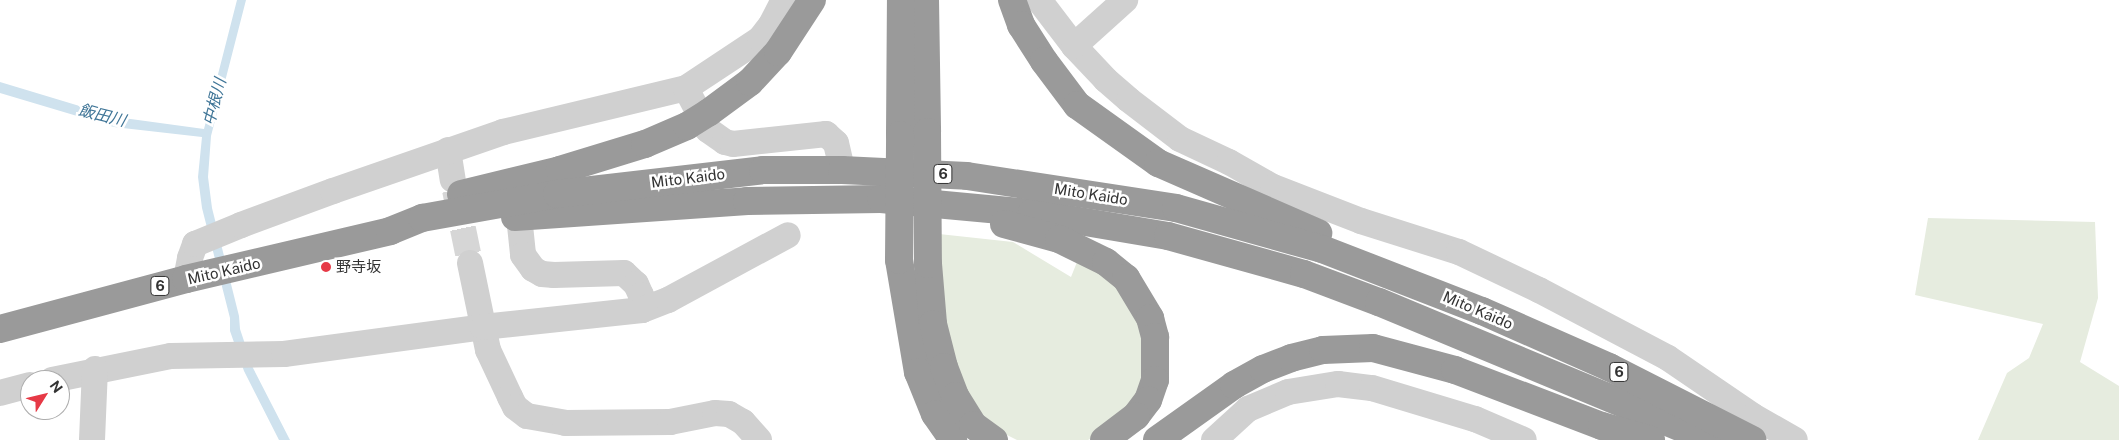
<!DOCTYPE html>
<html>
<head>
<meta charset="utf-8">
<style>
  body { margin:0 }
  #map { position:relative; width:2119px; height:440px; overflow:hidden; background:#fff; font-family:"Public Sans","Noto Sans JP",sans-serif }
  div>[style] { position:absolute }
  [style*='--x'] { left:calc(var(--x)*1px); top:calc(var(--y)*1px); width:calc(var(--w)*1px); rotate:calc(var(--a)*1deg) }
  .green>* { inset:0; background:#e6ecdf }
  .water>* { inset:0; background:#cfe2ee }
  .minor-tunnel>* { height:26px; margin-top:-13px; transform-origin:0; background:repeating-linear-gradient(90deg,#d6d6d6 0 26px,transparent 0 39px) }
  .minor>* { height:26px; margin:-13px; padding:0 13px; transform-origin:13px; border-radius:13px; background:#d0d0d0 }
  .highway>* { height:28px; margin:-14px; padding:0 14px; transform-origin:14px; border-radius:14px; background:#9a9a9a }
  .highway-bridge>* { height:28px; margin:-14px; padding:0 14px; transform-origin:14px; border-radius:14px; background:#9a9a9a }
  .dots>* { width:14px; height:14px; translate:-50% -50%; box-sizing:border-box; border:2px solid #fff; border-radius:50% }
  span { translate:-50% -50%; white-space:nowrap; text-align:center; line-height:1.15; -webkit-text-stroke:5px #fff; paint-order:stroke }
  .shield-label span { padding:1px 4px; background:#fff; border:1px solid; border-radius:4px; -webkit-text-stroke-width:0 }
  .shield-label { font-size:14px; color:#333; font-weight:700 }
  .street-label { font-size:15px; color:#333 }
  .poi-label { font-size:15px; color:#333 }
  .left { translate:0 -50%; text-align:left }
  .water-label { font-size:16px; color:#3f7597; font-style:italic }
  .north { position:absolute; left:20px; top:370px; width:50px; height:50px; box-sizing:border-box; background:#fff; border:1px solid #adadad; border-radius:50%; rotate:54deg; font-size:14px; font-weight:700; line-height:20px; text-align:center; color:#333 }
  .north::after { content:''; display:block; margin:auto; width:18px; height:22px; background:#e63946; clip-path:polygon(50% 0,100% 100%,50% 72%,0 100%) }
</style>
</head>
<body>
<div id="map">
  <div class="green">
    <div style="clip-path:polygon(1928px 218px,2095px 222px,2098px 298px,2080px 362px,2119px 386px,2119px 440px,1978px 440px,2007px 373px,2029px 358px,2043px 324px,1915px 295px)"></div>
    <div style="clip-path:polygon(939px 234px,1013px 242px,1071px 277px,1079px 257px,1116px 283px,1135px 311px,1144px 346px,1145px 374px,1135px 397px,1099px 434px,1088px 440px,1017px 440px,995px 429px,968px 402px,941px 324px)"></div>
  </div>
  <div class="water">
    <div style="clip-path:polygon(237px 0,246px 0,211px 136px,208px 177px,212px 208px,239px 316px,240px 329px,253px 368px,290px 440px,279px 440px,244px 371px,230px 331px,230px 318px,202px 208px,198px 177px,202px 137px,114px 127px,0 93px,0 82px,116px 117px,204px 129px)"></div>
  </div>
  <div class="minor-tunnel">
    <div style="--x:455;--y:190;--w:75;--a:78.4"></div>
  </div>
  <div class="minor">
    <div style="--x:1039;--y:0;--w:58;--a:52.7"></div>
    <div style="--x:1074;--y:46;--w:47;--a:46.7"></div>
    <div style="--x:1106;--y:80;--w:30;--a:41"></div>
    <div style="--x:1129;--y:100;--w:64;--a:37.4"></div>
    <div style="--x:1180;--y:139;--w:54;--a:25.1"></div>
    <div style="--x:1229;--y:162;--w:51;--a:29.6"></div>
    <div style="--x:1273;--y:187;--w:94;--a:21.1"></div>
    <div style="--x:1361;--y:221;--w:103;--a:17.6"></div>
    <div style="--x:1459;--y:252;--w:89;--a:25.4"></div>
    <div style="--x:1539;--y:290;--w:146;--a:27.8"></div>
    <div style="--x:1668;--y:358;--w:103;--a:34.3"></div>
    <div style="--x:1753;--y:416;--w:48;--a:29.7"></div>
    <div style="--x:1074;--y:46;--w:69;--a:-42"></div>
    <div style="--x:691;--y:98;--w:36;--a:62"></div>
    <div style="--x:708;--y:130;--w:21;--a:35"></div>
    <div style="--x:725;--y:142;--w:8;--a:14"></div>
    <div style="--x:733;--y:144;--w:94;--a:-6.1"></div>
    <div style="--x:826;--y:134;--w:13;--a:42"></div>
    <div style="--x:836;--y:143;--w:28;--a:77"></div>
    <div style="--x:448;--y:150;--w:30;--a:81"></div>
    <div style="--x:519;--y:216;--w:39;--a:84"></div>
    <div style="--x:523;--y:255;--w:17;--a:54"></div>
    <div style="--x:533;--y:269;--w:10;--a:29"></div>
    <div style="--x:542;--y:274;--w:12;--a:5"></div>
    <div style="--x:554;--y:275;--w:70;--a:-1.6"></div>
    <div style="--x:624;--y:273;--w:16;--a:43"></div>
    <div style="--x:636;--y:284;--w:12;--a:66"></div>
    <div style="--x:641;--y:295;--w:15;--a:86"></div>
    <div style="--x:470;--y:263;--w:89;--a:78.3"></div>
    <div style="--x:488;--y:350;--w:52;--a:64.9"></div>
    <div style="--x:510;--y:397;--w:11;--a:63"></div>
    <div style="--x:515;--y:407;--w:15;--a:37"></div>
    <div style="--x:527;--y:416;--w:39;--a:10"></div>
    <div style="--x:565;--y:423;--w:105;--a:-0.5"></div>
    <div style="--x:670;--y:422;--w:46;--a:-11.3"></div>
    <div style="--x:715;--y:413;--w:14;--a:4"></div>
    <div style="--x:729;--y:414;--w:16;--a:30"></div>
    <div style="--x:743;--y:422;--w:24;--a:48"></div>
    <div style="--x:186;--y:279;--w:21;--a:-79"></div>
    <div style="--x:190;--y:258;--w:15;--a:-70"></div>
    <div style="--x:195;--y:244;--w:50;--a:-22.4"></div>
    <div style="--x:241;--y:225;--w:98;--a:-20.3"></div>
    <div style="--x:333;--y:191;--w:180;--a:-19.1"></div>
    <div style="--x:503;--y:132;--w:188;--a:-13.5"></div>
    <div style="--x:686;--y:88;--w:89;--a:-33.5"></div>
    <div style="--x:760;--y:39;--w:18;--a:-52"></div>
    <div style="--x:771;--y:25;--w:28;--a:-63"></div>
    <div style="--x:52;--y:380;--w:121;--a:-11.4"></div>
    <div style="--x:171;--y:356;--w:113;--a:-1"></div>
    <div style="--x:284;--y:354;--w:201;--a:-7.7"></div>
    <div style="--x:483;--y:327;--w:160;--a:-6.1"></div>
    <div style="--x:642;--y:310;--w:28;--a:-21"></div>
    <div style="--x:668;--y:300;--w:136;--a:-28.4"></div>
    <div style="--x:0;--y:393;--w:31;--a:-15"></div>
    <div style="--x:92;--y:440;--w:71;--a:-87.6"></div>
    <div style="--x:1214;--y:440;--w:46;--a:-42.4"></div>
    <div style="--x:1248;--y:409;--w:43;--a:-23"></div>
    <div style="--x:1288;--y:392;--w:51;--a:-9.1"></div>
    <div style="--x:1338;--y:384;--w:34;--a:7"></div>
    <div style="--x:1372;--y:388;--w:108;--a:16.8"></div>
    <div style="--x:1475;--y:419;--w:53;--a:23.2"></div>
  </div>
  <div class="highway">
    <div style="--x:925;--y:0;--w:132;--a:89.1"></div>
    <div style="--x:1012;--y:0;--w:27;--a:70"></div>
    <div style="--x:1021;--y:25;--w:43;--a:57.4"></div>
    <div style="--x:1044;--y:61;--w:55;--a:53.1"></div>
    <div style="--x:1077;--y:105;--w:100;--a:35.6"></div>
    <div style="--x:1158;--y:163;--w:175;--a:23.6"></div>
    <div style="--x:708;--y:113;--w:52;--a:-36.4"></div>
    <div style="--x:750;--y:82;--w:41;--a:-47"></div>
    <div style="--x:778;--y:52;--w:62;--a:-56.8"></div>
    <div style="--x:900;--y:135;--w:135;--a:-89.6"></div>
    <div style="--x:461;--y:194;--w:102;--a:-13.6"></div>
    <div style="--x:560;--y:170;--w:89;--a:-17"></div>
    <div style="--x:645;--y:144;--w:46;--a:-23.2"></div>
    <div style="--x:515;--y:217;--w:233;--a:-3.9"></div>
    <div style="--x:747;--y:201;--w:134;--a:-0.9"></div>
    <div style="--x:881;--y:199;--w:152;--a:5.3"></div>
    <div style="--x:1032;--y:213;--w:138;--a:9.6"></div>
    <div style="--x:1168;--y:236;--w:141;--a:15.6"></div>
    <div style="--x:1304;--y:274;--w:80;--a:20.5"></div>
    <div style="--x:1379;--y:302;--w:359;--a:22.6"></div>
    <div style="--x:1004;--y:224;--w:57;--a:15.3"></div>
    <div style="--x:1059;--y:239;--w:52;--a:26.1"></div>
    <div style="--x:1106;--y:262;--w:26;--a:39"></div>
    <div style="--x:1126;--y:278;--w:47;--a:59"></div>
    <div style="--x:1150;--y:318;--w:20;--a:75"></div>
    <div style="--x:1155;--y:337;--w:43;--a:90"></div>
    <div style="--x:1155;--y:380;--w:21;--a:109"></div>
    <div style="--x:1148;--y:400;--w:20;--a:127"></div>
    <div style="--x:1136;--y:416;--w:40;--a:143"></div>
    <div style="--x:899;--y:260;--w:114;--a:80.4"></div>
    <div style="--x:918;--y:372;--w:45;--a:68"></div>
    <div style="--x:935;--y:414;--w:32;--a:55"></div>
    <div style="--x:928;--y:264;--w:60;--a:85.2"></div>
    <div style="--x:933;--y:324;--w:44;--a:75.7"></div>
    <div style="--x:944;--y:367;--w:31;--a:69"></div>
    <div style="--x:955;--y:396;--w:34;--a:58"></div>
    <div style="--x:973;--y:425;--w:26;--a:36"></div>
    <div style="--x:0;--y:329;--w:193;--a:-15"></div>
    <div style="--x:186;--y:279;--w:210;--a:-13.2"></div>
    <div style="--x:390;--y:231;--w:35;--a:-22"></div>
    <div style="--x:422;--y:218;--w:137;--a:-10.1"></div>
    <div style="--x:557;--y:194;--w:207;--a:-6.6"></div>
    <div style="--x:763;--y:170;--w:79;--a:0"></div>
    <div style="--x:842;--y:170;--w:125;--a:2.7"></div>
    <div style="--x:967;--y:176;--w:211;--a:8.7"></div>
    <div style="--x:1176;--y:208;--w:152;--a:15.7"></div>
    <div style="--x:1322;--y:249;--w:172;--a:21.2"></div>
    <div style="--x:1482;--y:311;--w:139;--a:23.8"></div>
    <div style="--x:1609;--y:367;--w:161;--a:27"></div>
    <div style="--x:1157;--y:440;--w:95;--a:-35.5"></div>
    <div style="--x:1234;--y:385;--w:33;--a:-29"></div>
    <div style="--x:1263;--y:369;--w:30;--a:-21"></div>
    <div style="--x:1291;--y:358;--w:33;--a:-14"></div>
    <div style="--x:1323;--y:350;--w:50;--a:-2.3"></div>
    <div style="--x:1373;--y:348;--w:85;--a:15"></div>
    <div style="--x:1455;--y:370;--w:157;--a:20.9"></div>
    <div style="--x:1602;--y:426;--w:51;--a:15.9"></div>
  </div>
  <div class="highway-bridge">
    <div style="--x:687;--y:126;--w:25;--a:-32"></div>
    <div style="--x:927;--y:132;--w:132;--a:89.6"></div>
    <div style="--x:899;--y:260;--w:125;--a:-89.5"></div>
  </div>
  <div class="dots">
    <div style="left:326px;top:267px;background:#e63946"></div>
  </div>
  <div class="shield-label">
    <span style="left:943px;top:174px">6</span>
    <span style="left:160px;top:286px">6</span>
    <span style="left:1619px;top:372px">6</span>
  </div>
  <div class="street-label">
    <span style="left:688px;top:178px;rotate:-7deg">Mito Kaido</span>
    <span style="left:1091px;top:194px;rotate:9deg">Mito Kaido</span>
    <span style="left:224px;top:271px;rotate:-13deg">Mito Kaido</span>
    <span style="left:1478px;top:310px;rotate:23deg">Mito Kaido</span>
  </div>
  <div class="poi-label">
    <span class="left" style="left:336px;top:267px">野寺坂</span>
  </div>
  <div class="water-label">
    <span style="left:215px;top:102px;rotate:-75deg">中根川</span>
    <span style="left:102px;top:116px;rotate:14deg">飯田川</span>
  </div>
  <div class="north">N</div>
</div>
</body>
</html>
